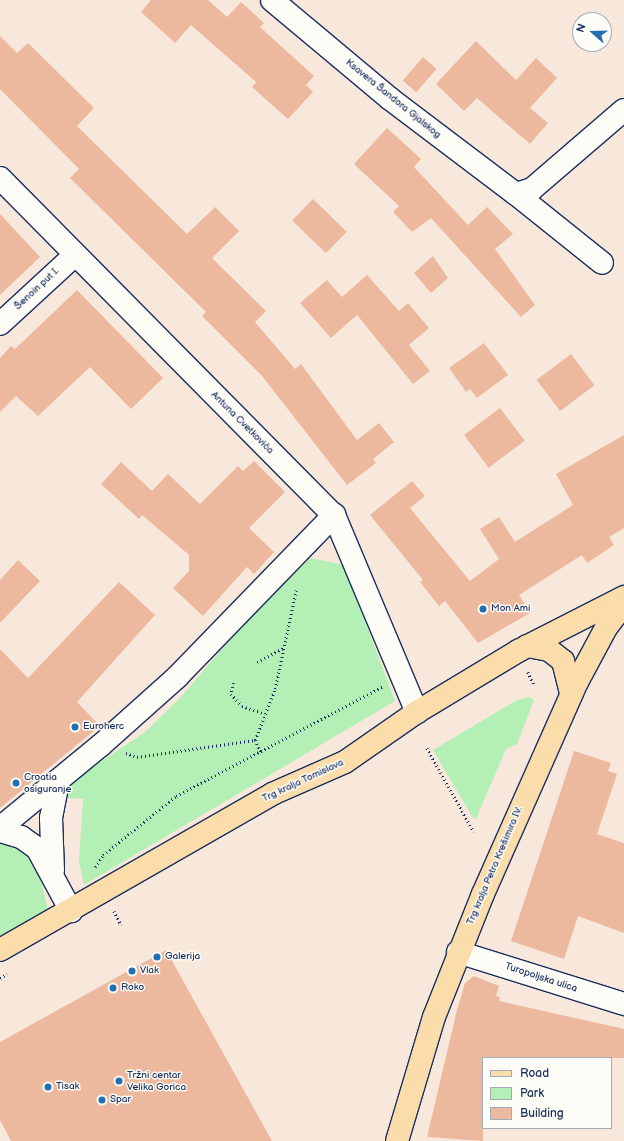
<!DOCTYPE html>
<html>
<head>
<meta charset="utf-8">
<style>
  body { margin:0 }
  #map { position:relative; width:624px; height:1141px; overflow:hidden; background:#f8e8dc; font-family:"Balsamiq Sans",sans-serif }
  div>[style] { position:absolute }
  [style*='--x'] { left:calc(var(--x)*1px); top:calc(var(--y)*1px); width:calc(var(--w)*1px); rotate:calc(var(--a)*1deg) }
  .green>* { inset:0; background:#b4f0b5 }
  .building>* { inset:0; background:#ecb99e; transform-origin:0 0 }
  .path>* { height:2.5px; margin-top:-1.25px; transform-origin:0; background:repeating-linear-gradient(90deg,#1b2f5e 0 1px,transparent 0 4px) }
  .roads { filter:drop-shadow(1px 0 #1b2f5e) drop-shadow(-1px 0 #1b2f5e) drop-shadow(0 1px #1b2f5e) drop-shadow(0 -1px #1b2f5e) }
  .minor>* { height:22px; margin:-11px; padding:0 11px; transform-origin:11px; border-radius:11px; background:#fdfcf7 }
  .major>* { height:22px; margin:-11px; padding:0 11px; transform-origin:11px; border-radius:11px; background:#fbddab }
  .dots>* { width:11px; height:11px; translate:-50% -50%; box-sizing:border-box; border:2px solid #fdfcf7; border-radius:50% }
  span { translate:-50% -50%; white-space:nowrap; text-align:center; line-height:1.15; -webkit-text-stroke:3px #fdfcf7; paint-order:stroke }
  .street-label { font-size:10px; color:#1b2f5e }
  .poi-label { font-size:10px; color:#1b2f5e }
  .left { translate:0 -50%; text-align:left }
  .legend { position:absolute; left:482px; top:1057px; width:130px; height:72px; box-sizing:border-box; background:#fdfcf7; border:1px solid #a3aaba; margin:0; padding:5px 7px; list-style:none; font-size:12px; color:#1b2f5e }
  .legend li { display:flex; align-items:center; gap:8px; height:20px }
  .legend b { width:20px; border:1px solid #a3aaba }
  .north { position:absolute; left:572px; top:12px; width:40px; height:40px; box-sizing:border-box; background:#fdfcf7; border:1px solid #a3aaba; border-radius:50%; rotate:290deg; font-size:11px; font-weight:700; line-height:16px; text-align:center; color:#1b2f5e }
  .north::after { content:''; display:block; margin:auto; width:14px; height:18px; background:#1f6fb2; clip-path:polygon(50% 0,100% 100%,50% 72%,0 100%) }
</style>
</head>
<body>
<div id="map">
  <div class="green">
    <div style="clip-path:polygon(311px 558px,344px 565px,395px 701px,84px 885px,79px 861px,83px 799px,65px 798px,72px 781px,145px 732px,179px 699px,267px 597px)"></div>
    <div style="clip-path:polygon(530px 697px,534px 700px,517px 744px,506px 749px,476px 819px,473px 818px,433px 750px,517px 700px)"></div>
    <div style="clip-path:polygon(8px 841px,26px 854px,41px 879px,49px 916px,0 943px,0 844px)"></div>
  </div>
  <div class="building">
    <div style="clip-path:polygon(151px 0,208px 0,227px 17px,241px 2px,264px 23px,260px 27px,314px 76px,306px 85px,313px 92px,288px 119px,252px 87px,256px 82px,191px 25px,175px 43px,141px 12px)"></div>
    <div style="clip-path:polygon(0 36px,17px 53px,28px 43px,94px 108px,77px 126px,187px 234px,215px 207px,239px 231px,212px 258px,266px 311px,255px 322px,295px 369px,301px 364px,357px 440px,379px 423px,394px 442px,373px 459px,376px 463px,347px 485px,262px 376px,202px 316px,206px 312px,70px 178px,79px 169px,0 89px)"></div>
    <div style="clip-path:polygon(476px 41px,516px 80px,536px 58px,557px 78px,530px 108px,548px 123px,530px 144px,477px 98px,464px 111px,436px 84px)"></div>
    <div style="left:423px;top:57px;width:18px;height:31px;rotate:41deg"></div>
    <div style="clip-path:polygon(387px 128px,421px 159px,414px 167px,468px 225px,487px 207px,513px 234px,495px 249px,535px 305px,521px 317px,431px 218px,412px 232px,393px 212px,399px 206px,354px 164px)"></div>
    <div style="left:313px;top:199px;width:47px;height:30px;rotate:44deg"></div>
    <div style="clip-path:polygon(0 214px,40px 257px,0 295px)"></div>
    <div style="clip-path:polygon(433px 256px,448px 278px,431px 293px,414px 273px)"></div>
    <div style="clip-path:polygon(367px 275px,399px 311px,408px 303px,429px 328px,409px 345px,430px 371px,413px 384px,357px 315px,331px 338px,300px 303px,327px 280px,342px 297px)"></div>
    <div style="clip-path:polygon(77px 290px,163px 378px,131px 409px,90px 367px,38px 416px,16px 396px,0 412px,0 358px,11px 346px,15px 349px)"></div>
    <div style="clip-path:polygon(484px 343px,508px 375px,477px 398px,470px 389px,466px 392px,449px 368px)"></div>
    <div style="left:571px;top:354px;width:39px;height:43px;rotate:53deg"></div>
    <div style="left:500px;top:408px;width:41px;height:45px;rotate:53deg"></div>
    <div style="clip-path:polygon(624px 435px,624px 528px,609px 537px,614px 545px,587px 563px,582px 555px,519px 595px,530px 613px,478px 643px,445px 601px,439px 606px,420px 582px,423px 580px,370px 515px,412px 481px,425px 496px,410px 508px,470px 581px,499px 559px,480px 529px,499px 517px,515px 542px,573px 505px,556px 474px)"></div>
    <div style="clip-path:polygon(254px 461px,285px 492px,249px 528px,274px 552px,254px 574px,247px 567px,203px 616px,173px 588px,189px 571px,189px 555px,142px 515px,139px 519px,101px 484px,121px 462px,152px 491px,168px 474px,200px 504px,238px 466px,243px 471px)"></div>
    <div style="clip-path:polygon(18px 560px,40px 581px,0 623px,0 580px)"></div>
    <div style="clip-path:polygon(119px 582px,155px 615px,77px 702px,100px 726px,0 808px,0 649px,28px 678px)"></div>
    <div style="clip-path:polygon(574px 751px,611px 763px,608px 771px,617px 774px,597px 834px,624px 843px,624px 933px,578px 916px,564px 959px,511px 941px)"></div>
    <div style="clip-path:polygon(166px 950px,272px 1141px,11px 1141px,0 1120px,0 1042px)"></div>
    <div style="clip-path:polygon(474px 976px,499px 986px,496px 996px,500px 997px,499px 1001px,624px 1029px,624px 1058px,483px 1058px,483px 1141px,427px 1137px,456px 1014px,465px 983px)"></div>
  </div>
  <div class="path">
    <div style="--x:257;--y:662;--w:30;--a:-28"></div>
    <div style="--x:528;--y:672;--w:14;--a:65"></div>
    <div style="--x:234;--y:683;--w:11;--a:105"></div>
    <div style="--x:231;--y:694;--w:16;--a:47"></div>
    <div style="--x:242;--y:706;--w:24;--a:19"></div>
    <div style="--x:427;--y:748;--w:96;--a:60.8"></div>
    <div style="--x:260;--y:752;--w:13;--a:-113"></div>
    <div style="--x:255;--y:740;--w:55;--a:-68.6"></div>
    <div style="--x:275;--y:689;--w:101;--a:-78"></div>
    <div style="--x:126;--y:753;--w:12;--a:20"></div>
    <div style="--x:137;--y:757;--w:119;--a:-8.2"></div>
    <div style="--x:95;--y:867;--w:14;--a:-56"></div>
    <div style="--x:103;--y:855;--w:94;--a:-38.9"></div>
    <div style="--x:176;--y:796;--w:233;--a:-27.9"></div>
    <div style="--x:114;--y:911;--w:16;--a:63"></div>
    <div style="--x:0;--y:978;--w:8;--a:-30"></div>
  </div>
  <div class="roads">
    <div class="minor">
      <div style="--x:272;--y:0;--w:153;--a:39.9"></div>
      <div style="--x:389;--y:98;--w:159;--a:37.1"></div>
      <div style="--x:516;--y:194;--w:17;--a:-17"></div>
      <div style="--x:532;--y:189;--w:121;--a:-40.7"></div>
      <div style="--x:0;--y:178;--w:474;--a:45.3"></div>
      <div style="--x:334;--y:515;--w:214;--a:67.2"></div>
      <div style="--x:516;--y:194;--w:110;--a:38.7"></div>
      <div style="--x:0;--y:324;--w:102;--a:-42.6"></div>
      <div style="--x:0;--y:828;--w:131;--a:-39.4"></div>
      <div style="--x:101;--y:745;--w:102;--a:-41.8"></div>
      <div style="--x:177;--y:677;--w:226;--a:-45.9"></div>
      <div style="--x:0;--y:831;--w:22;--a:16"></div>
      <div style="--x:21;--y:837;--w:19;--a:35"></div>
      <div style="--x:37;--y:848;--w:72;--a:61.6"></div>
      <div style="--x:53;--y:870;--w:52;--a:-92.2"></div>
      <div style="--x:51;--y:818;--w:38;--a:-79"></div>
      <div style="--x:458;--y:952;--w:174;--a:17.4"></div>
    </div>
    <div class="major">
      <div style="--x:527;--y:646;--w:22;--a:10"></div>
      <div style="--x:549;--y:650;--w:18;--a:38"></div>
      <div style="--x:563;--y:661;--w:34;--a:76"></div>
      <div style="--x:0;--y:950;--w:314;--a:-29.8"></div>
      <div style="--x:272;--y:794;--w:80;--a:-23.7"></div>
      <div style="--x:345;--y:762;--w:88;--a:-34.8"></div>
      <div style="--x:417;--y:712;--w:118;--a:-31.1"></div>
      <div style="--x:518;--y:651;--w:119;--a:-27"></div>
      <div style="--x:397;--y:1141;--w:129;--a:-73.4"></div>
      <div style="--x:434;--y:1017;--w:132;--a:-68.3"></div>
      <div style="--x:483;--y:894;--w:232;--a:-66.1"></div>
      <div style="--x:577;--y:682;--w:61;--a:-61.8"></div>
      <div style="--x:606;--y:628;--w:30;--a:-53"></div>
    </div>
  </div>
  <div class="dots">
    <div style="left:483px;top:609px;background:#1f6fb2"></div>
    <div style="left:75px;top:727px;background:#1f6fb2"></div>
    <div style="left:16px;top:783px;background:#1f6fb2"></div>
    <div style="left:157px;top:957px;background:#1f6fb2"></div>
    <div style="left:132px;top:971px;background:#1f6fb2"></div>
    <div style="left:113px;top:988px;background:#1f6fb2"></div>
    <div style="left:119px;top:1081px;background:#1f6fb2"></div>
    <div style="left:48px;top:1087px;background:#1f6fb2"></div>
    <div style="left:102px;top:1100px;background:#1f6fb2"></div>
  </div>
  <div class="street-label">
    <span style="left:393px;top:99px;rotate:39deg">Ksavera Šandora Gjalskog</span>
    <span style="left:37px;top:289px;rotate:-43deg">Šenoin put I.</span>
    <span style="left:242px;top:423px;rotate:45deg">Antuna Cvetkovića</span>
    <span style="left:303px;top:781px;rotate:-25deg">Trg kralja Tomislava</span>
    <span style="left:495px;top:866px;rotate:-67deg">Trg kralja Petra Krešimira IV.</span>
    <span style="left:541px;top:978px;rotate:18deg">Turopoljska ulica</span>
  </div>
  <div class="poi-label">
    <span class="left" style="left:491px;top:609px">Mon Ami</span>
    <span class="left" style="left:83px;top:727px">Euroherc</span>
    <span class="left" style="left:24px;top:783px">Croatia<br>osiguranje</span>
    <span class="left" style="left:165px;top:957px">Galerija</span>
    <span class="left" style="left:140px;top:971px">Vlak</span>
    <span class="left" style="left:121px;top:988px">Roko</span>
    <span class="left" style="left:127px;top:1081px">Tržni centar<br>Velika Gorica</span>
    <span class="left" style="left:56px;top:1087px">Tisak</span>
    <span class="left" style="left:110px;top:1100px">Spar</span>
  </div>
  <ul class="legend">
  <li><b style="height:5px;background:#fbddab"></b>Road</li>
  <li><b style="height:11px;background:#b4f0b5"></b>Park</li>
  <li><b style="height:11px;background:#ecb99e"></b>Building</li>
  </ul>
  <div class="north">N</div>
</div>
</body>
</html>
